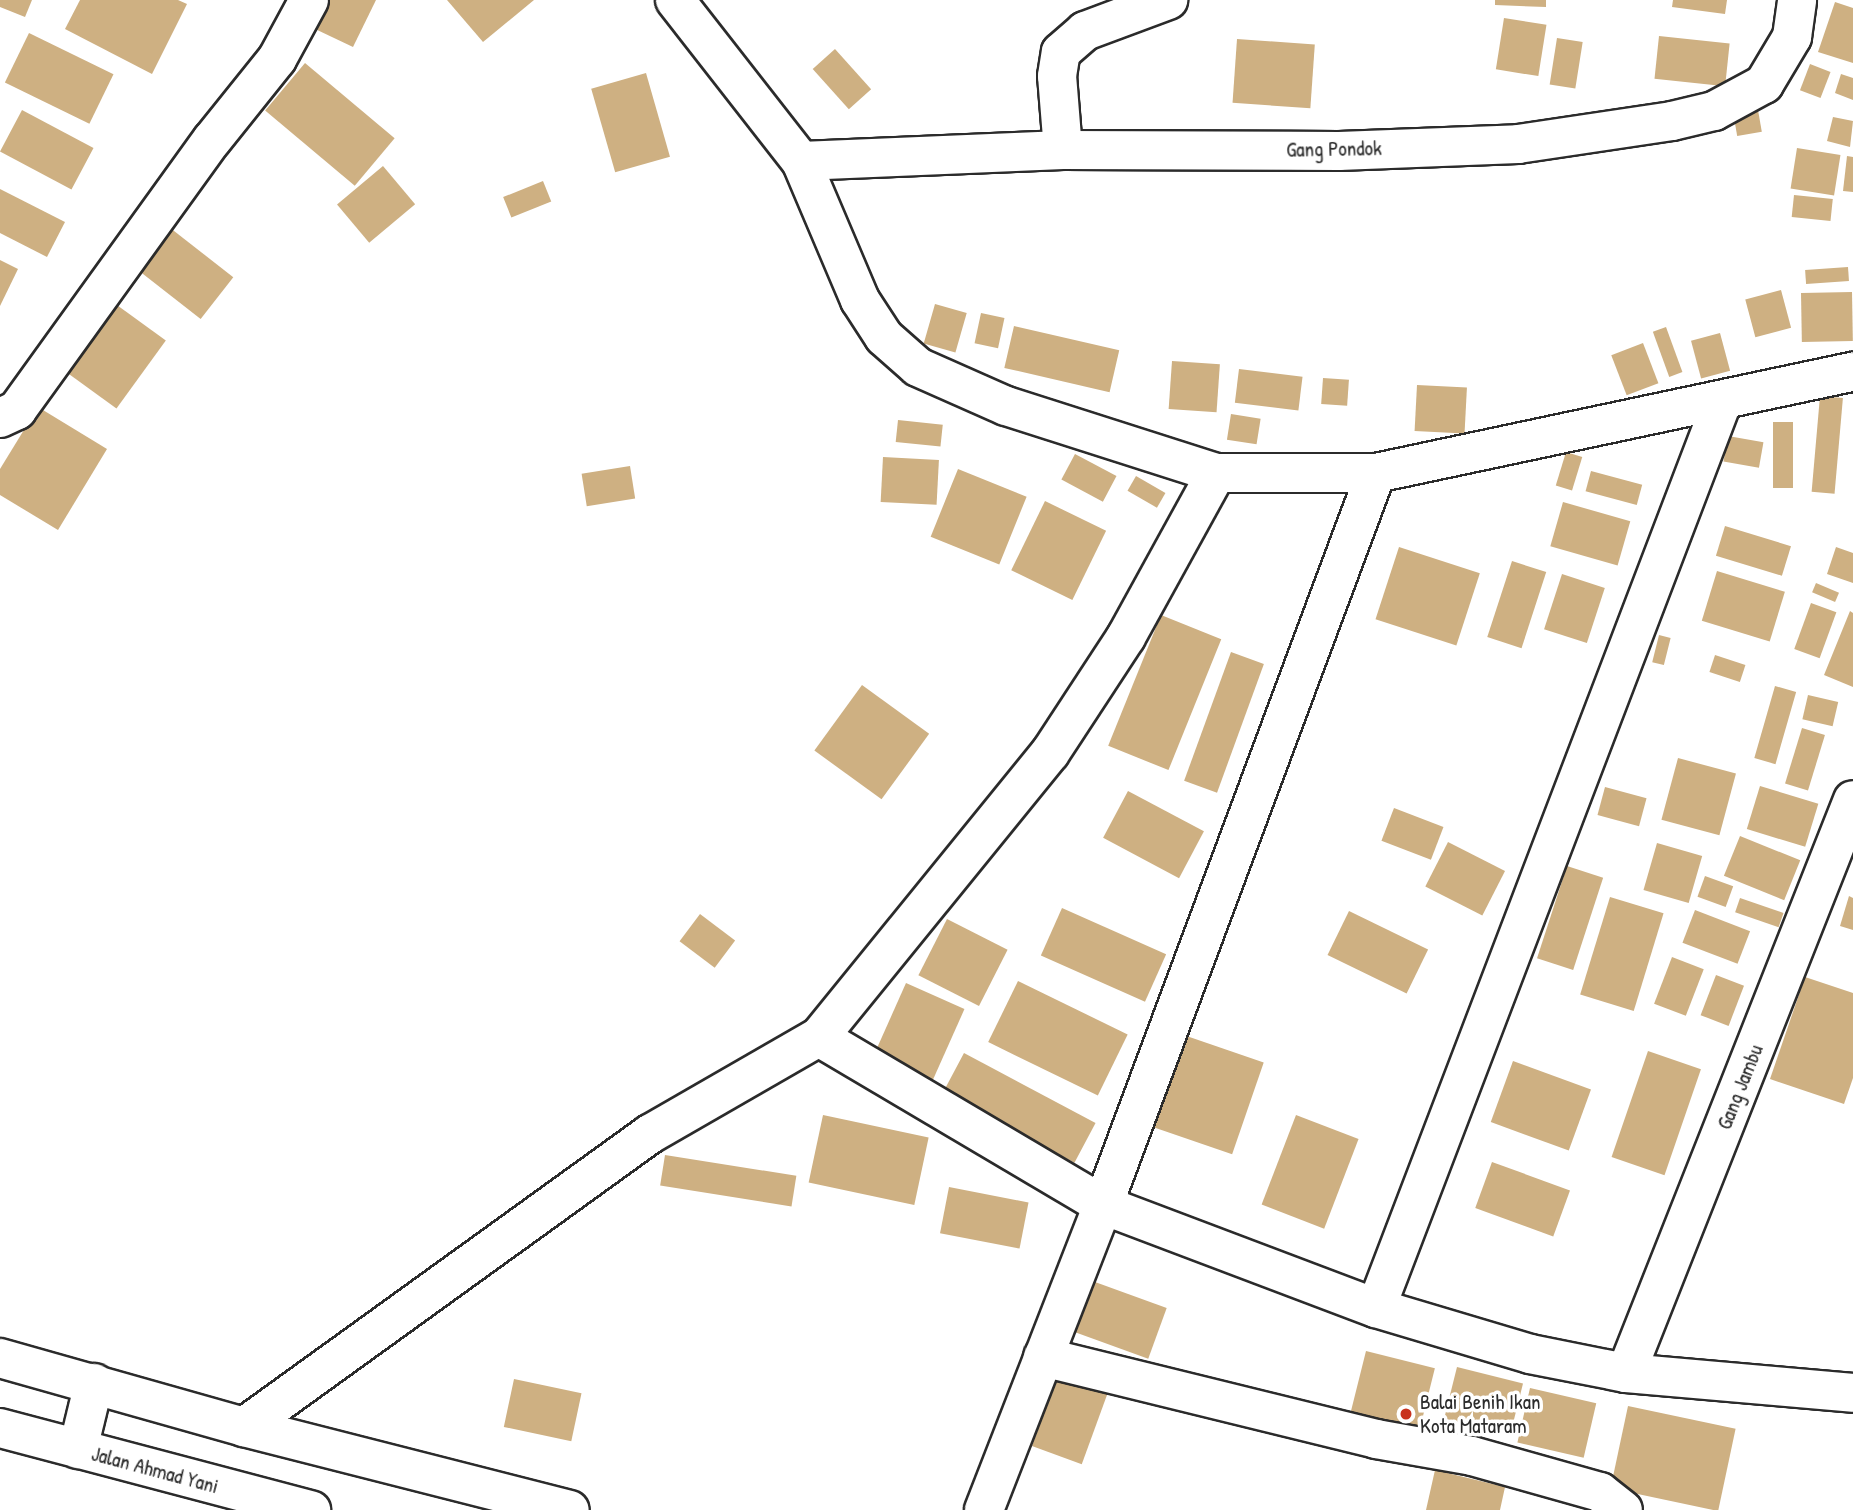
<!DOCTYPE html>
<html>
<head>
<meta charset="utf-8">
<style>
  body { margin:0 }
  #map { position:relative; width:1853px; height:1510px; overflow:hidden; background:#fff; font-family:"Patrick Hand",sans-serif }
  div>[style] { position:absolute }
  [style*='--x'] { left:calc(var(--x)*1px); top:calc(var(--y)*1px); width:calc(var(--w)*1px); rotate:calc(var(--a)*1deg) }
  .building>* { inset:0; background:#ceb082; transform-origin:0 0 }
  .roads { filter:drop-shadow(2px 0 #2b2b2b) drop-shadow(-2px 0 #2b2b2b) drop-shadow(0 2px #2b2b2b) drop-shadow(0 -2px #2b2b2b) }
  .minor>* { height:38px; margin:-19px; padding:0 19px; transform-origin:19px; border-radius:19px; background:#fff }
  .highway>* { height:38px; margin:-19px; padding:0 19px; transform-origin:19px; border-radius:19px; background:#fff }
  .dots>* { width:19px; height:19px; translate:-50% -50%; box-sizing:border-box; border:4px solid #fff; border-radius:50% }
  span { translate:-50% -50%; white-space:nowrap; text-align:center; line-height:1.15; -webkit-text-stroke:7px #fff; paint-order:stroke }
  .street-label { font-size:21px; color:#2b2b2b }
  .poi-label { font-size:21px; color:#2b2b2b }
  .left { translate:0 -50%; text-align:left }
</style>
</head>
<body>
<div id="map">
  <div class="building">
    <div style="clip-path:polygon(0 0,32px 0,25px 17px,0 7px)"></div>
    <div style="clip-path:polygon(80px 0,178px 0,187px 4px,152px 74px,65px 29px)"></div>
    <div style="clip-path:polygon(327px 0,376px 0,353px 47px,313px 28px)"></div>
    <div style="clip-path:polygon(447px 0,534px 0,483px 42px)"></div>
    <div style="clip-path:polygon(1495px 0,1546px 0,1546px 7px,1495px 5px)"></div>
    <div style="clip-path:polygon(1673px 0,1727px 0,1725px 14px,1672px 7px)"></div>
    <div style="clip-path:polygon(1835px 2px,1853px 8px,1853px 63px,1818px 52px)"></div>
    <div style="left:1504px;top:18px;width:43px;height:52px;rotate:9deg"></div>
    <div style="left:29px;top:33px;width:94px;height:55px;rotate:26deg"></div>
    <div style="left:1659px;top:36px;width:71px;height:43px;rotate:6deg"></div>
    <div style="left:1557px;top:38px;width:26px;height:47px;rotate:9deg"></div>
    <div style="left:1237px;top:39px;width:78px;height:64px;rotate:4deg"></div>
    <div style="left:835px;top:49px;width:54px;height:30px;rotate:48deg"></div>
    <div style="left:305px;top:63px;width:117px;height:62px;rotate:40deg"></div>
    <div style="left:1810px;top:64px;width:22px;height:28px;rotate:21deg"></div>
    <div style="left:646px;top:73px;width:87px;height:57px;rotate:74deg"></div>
    <div style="clip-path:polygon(1841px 74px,1853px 78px,1853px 100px,1835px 93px)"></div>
    <div style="left:22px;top:110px;width:81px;height:47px;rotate:28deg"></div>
    <div style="left:1758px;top:110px;width:22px;height:25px;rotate:80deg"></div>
    <div style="clip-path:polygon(1833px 117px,1853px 121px,1850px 147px,1827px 141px)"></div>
    <div style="left:1797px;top:148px;width:44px;height:41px;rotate:9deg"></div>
    <div style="clip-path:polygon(1847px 156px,1853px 157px,1853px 192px,1843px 191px)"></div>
    <div style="left:383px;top:166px;width:50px;height:60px;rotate:50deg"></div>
    <div style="left:543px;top:181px;width:22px;height:43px;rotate:68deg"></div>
    <div style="clip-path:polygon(0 189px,65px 222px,47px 257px,0 233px)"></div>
    <div style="left:1794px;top:195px;width:39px;height:22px;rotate:6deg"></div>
    <div style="left:160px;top:220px;width:93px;height:53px;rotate:38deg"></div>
    <div style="clip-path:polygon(0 260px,18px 269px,0 306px)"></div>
    <div style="left:1848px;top:267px;width:14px;height:43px;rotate:86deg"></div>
    <div style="left:1781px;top:290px;width:39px;height:37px;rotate:75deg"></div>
    <div style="left:1852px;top:292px;width:49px;height:51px;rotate:89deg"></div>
    <div style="left:110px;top:300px;width:69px;height:84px;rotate:36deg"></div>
    <div style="left:935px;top:304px;width:33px;height:41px;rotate:16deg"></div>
    <div style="left:981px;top:313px;width:24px;height:31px;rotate:12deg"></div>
    <div style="left:1014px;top:326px;width:108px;height:43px;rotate:13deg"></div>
    <div style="left:1666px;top:327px;width:48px;height:14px;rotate:70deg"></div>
    <div style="left:1720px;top:333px;width:39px;height:30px;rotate:75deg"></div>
    <div style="left:1643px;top:343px;width:43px;height:34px;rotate:69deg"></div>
    <div style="left:1172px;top:361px;width:48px;height:48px;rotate:4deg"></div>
    <div style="left:1239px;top:369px;width:64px;height:34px;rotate:7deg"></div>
    <div style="left:1323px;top:378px;width:26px;height:26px;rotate:4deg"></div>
    <div style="left:1417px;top:385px;width:50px;height:46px;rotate:3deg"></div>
    <div style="left:1820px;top:396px;width:23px;height:96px;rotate:5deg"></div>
    <div style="clip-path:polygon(38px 407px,107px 449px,58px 530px,0 495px,0 469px)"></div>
    <div style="left:1231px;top:414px;width:30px;height:26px;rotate:9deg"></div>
    <div style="left:898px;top:420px;width:45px;height:22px;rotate:6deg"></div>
    <div style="left:1773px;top:422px;width:20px;height:66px"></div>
    <div style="left:1728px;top:436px;width:36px;height:26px;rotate:10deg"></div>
    <div style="left:1566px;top:452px;width:17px;height:35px;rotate:17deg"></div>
    <div style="left:1075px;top:454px;width:47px;height:29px;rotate:28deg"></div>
    <div style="left:883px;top:457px;width:56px;height:45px;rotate:3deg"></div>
    <div style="left:630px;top:466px;width:33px;height:49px;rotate:81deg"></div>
    <div style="left:958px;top:469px;width:74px;height:73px;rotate:22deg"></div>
    <div style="left:1591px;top:471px;width:53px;height:21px;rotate:15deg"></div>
    <div style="left:1136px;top:476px;width:34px;height:17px;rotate:30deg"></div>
    <div style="left:1045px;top:501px;width:68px;height:77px;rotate:26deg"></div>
    <div style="left:1563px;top:502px;width:70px;height:46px;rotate:16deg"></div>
    <div style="left:1725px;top:526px;width:69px;height:31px;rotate:17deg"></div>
    <div style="left:1399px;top:547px;width:85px;height:76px;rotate:18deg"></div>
    <div style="clip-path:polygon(1836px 547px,1853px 553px,1853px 583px,1827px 574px)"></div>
    <div style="left:1512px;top:561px;width:36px;height:80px;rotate:18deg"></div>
    <div style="left:1717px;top:571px;width:71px;height:52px;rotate:17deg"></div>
    <div style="left:1562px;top:574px;width:45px;height:58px;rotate:18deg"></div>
    <div style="left:1816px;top:583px;width:25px;height:10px;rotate:23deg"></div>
    <div style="left:1811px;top:603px;width:27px;height:49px;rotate:20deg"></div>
    <div style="clip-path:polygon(1850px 611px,1853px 613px,1853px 687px,1824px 675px)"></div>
    <div style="left:1161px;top:615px;width:65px;height:141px;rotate:22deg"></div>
    <div style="left:1659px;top:635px;width:12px;height:28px;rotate:14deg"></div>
    <div style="left:1231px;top:652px;width:35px;height:137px;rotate:20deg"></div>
    <div style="left:1715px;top:655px;width:32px;height:18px;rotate:18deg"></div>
    <div style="left:862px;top:685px;width:83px;height:81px;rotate:36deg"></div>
    <div style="left:1775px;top:686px;width:22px;height:75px;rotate:16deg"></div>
    <div style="left:1808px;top:695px;width:31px;height:25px;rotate:13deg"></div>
    <div style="left:1802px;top:728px;width:24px;height:58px;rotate:17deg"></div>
    <div style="left:1678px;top:758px;width:60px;height:64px;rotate:15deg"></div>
    <div style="left:1760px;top:786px;width:61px;height:45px;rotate:17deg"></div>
    <div style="left:1605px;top:787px;width:43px;height:29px;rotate:15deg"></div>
    <div style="left:1128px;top:791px;width:86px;height:53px;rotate:28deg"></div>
    <div style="left:1394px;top:808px;width:53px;height:35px;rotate:21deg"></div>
    <div style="left:1740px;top:836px;width:65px;height:43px;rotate:22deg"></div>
    <div style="left:1448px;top:842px;width:64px;height:50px;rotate:27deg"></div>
    <div style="left:1657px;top:843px;width:47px;height:49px;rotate:16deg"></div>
    <div style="left:1567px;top:866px;width:38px;height:97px;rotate:18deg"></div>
    <div style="left:1705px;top:876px;width:30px;height:22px;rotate:20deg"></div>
    <div style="clip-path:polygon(1849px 896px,1853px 898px,1853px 930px,1840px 926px)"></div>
    <div style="left:1610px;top:897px;width:56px;height:102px;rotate:17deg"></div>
    <div style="left:1740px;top:898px;width:46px;height:15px;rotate:19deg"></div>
    <div style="left:1062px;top:908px;width:114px;height:52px;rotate:24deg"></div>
    <div style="left:1695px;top:910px;width:59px;height:35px;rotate:21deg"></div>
    <div style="left:1349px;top:911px;width:88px;height:49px;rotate:26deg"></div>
    <div style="left:700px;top:914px;width:44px;height:34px;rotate:37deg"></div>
    <div style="left:947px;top:919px;width:68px;height:63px;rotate:27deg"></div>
    <div style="left:1672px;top:957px;width:34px;height:50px;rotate:21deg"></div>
    <div style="left:1716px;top:975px;width:30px;height:43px;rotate:21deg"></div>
    <div style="clip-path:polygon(1805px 977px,1853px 993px,1853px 1078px,1844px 1104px,1770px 1079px)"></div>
    <div style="left:1018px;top:981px;width:122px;height:68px;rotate:26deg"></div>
    <div style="left:906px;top:983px;width:64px;height:86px;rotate:24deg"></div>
    <div style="left:1172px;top:1031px;width:97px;height:97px;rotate:19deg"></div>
    <div style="left:1648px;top:1051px;width:56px;height:112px;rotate:19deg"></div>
    <div style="left:964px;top:1053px;width:149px;height:45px;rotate:28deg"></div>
    <div style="left:1513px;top:1061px;width:83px;height:65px;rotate:20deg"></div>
    <div style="left:823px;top:1115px;width:108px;height:69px;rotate:12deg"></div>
    <div style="left:1296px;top:1115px;width:67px;height:96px;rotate:21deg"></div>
    <div style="left:665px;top:1155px;width:133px;height:31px;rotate:9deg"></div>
    <div style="left:1492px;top:1162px;width:83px;height:49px;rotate:20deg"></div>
    <div style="left:949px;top:1187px;width:81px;height:47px;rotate:11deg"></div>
    <div style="left:1084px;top:1278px;width:88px;height:54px;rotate:20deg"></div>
    <div style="left:1366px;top:1351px;width:71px;height:67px;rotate:14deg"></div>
    <div style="left:1457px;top:1367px;width:68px;height:53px;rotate:14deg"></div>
    <div style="left:1060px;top:1369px;width:53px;height:82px;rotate:20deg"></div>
    <div style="left:514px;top:1379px;width:69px;height:49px;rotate:12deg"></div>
    <div style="left:1530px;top:1388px;width:68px;height:56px;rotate:13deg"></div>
    <div style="left:1628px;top:1406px;width:110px;height:84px;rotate:12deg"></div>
    <div style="clip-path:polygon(1435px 1470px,1505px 1487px,1500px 1510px,1426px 1510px)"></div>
  </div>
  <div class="roads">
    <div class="minor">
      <div style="--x:675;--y:0;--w:204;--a:52"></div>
      <div style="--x:801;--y:161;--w:151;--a:67"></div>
      <div style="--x:860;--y:300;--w:44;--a:57"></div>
      <div style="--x:884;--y:337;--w:45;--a:41.4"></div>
      <div style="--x:918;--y:367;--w:96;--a:23.9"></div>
      <div style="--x:1006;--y:406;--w:220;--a:17.7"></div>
      <div style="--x:1216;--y:473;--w:160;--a:0"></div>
      <div style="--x:1376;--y:473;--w:488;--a:-12"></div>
      <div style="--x:1063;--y:150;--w:74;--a:-94.6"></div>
      <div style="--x:1057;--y:76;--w:24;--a:-81"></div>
      <div style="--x:1061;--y:52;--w:32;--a:-41"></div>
      <div style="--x:1085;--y:31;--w:89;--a:-20.5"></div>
      <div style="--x:801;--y:161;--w:262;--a:-2.4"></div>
      <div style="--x:1063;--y:150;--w:276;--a:0.2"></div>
      <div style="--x:1339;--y:151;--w:179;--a:-2.2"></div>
      <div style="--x:1518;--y:144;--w:156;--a:-8.5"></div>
      <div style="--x:1672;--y:121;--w:43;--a:-13.4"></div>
      <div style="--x:1714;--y:111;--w:57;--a:-28.4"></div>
      <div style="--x:1764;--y:84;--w:55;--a:-59.2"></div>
      <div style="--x:1792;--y:37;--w:37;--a:-82"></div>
      <div style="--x:0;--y:418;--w:19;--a:-25"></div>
      <div style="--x:17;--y:410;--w:333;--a:-54.2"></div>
      <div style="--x:212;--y:140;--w:104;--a:-51.3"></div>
      <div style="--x:277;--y:59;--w:67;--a:-61.5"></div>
      <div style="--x:819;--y:1037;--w:330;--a:30.6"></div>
      <div style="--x:1103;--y:1205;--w:292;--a:20.7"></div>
      <div style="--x:1376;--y:1308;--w:161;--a:16.6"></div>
      <div style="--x:1530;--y:1354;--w:98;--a:11.2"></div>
      <div style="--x:1626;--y:1373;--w:228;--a:5"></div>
      <div style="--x:1376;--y:1308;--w:972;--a:-69.09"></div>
      <div style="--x:1043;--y:1357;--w:343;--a:13.8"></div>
      <div style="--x:1376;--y:1439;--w:97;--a:10"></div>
      <div style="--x:1472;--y:1456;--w:133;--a:15.7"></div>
      <div style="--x:1600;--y:1492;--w:29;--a:38"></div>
      <div style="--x:1626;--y:1373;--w:616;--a:-68.39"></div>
      <div style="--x:244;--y:1427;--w:501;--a:-35.82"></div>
      <div style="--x:650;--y:1134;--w:195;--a:-29.9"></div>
      <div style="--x:819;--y:1037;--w:366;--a:-50.9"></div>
      <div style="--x:1050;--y:753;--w:139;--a:-56.8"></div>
      <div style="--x:1126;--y:637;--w:187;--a:-61.2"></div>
      <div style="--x:984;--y:1510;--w:327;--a:-68.7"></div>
      <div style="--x:1103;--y:1205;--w:781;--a:-69.55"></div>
    </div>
    <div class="highway">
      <div style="--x:0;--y:1358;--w:254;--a:15.8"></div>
      <div style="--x:244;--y:1427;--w:336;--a:14.3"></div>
      <div style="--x:0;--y:1428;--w:322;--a:14.8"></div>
      <div style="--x:78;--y:1449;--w:68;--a:-76.4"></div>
    </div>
  </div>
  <div class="dots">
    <div style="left:1406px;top:1414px;background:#c8321e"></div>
  </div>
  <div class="street-label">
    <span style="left:1334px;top:149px;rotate:-1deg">Gang Pondok</span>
    <span style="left:1740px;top:1087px;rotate:-68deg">Gang Jambu</span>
    <span style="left:155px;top:1470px;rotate:15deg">Jalan Ahmad Yani</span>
  </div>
  <div class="poi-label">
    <span class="left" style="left:1420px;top:1414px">Balai Benih Ikan<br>Kota Mataram</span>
  </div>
</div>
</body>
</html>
